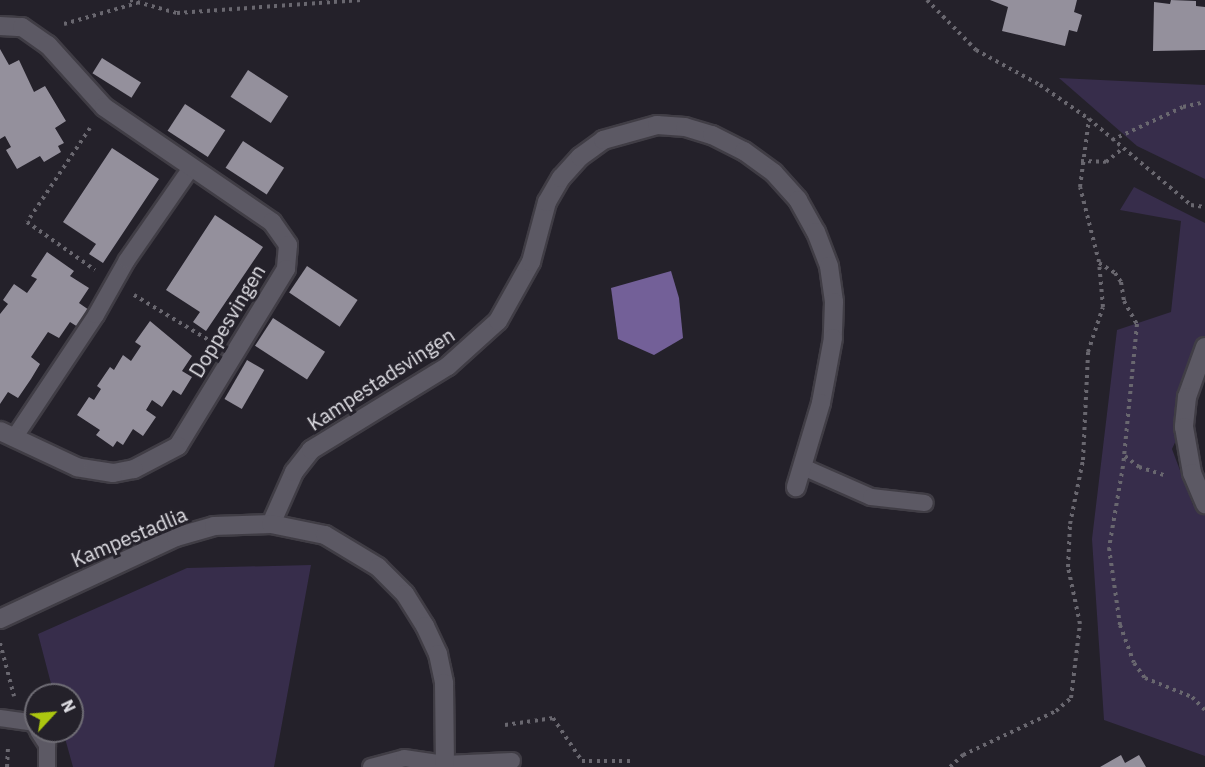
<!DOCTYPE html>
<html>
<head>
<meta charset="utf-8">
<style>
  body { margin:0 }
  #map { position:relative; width:1205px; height:767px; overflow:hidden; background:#24212a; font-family:"IBM Plex Sans",sans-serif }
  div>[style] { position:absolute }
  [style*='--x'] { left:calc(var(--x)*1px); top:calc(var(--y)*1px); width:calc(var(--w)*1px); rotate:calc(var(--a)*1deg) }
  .green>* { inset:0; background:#372d4b }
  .water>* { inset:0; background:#736098 }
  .building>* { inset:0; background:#94909c; transform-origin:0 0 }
  .path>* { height:4px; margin-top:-2px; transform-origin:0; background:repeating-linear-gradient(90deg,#69676f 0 3px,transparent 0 7.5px) }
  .roads { filter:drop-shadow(2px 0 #403d45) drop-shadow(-2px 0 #403d45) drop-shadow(0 2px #403d45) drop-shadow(0 -2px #403d45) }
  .lane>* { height:16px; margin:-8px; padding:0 8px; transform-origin:8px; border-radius:8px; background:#5c5964 }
  .street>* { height:18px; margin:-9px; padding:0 9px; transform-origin:9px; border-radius:9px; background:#5c5964 }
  span { translate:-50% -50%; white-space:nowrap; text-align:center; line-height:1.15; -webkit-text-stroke:6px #24212a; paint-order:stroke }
  .street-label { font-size:20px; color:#e0dfe5 }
  .north { position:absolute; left:24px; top:683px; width:60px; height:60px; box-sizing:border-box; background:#24212a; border:2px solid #6f6d75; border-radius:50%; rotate:64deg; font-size:16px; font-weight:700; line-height:24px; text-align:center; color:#e0dfe5 }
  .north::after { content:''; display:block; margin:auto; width:21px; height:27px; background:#acc610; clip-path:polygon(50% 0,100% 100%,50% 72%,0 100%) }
</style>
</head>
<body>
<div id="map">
  <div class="green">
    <div style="clip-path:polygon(1059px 78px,1205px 85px,1205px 179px,1137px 146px)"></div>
    <div style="clip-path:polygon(1134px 187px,1205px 223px,1205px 377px,1172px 449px,1193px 505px,1205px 504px,1205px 756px,1104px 720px,1092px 539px,1117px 330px,1171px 312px,1181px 221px,1120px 210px)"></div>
    <div style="clip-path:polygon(311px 565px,274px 767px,73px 767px,63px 731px,72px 731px,72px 695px,54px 695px,38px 634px,187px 568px)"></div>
  </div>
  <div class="water">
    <div style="clip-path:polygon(671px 271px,679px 298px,683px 338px,654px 355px,618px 339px,611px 288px)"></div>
  </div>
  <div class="building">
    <div style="clip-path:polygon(990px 0,1077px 0,1074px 12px,1082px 15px,1077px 32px,1069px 30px,1065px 46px,1002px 31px,1008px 7px)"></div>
    <div style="clip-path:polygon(1171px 0,1196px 1px,1196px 6px,1205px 7px,1205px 50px,1153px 51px,1154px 2px,1170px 4px)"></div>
    <div style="clip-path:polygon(0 49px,9px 65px,19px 60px,34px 92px,45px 86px,66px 121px,55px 128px,64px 143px,58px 146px,61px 152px,44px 162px,40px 156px,17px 169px,6px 150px,11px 147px,5px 136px,0 139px)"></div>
    <div style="left:102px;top:58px;width:46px;height:18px;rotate:32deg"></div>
    <div style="left:248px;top:70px;width:48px;height:32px;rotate:33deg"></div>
    <div style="left:185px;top:104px;width:48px;height:32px;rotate:33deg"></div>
    <div style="left:243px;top:141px;width:49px;height:32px;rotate:33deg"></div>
    <div style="clip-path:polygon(112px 148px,159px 179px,103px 263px,89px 254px,96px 244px,63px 222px)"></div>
    <div style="clip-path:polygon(215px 215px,263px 247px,206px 331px,193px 322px,200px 312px,166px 290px)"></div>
    <div style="clip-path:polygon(47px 252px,74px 271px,70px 276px,89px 288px,79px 303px,89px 310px,78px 327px,70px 322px,59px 338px,48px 332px,31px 357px,40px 364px,31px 379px,18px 398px,8px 392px,0 404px,0 314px,8px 304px,3px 300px,14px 284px,27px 293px,37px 279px,31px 276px)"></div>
    <div style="left:307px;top:266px;width:61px;height:32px;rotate:34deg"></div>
    <div style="left:273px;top:318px;width:62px;height:33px;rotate:33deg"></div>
    <div style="clip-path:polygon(150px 321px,192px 356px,182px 371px,192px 377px,181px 395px,173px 390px,162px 407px,152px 400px,146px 410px,156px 417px,143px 436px,133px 429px,123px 445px,117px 441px,113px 447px,96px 435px,100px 430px,77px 415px,89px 397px,94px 400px,101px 389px,97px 386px,110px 367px,114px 370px,123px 355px,131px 361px,141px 346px,135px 342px)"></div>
    <div style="left:247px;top:360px;width:20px;height:45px;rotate:30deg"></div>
    <div style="clip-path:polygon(1121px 755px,1125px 763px,1139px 755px,1146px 767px,1100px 767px)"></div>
  </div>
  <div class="path">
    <div style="--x:130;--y:0;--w:49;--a:15.5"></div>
    <div style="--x:177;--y:13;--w:185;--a:-4"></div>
    <div style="--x:927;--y:0;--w:70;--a:45.6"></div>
    <div style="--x:976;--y:50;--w:73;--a:28.7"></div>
    <div style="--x:1040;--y:85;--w:60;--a:34.8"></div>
    <div style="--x:1089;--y:119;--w:133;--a:40.1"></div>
    <div style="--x:1191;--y:205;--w:14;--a:8"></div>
    <div style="--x:64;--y:24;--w:76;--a:-16"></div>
    <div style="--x:90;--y:128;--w:113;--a:123.8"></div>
    <div style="--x:27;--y:222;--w:83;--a:35.2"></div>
    <div style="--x:1112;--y:140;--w:78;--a:-24.9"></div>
    <div style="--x:1183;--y:107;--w:23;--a:-13"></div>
    <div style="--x:1081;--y:161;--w:25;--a:2"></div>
    <div style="--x:1106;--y:162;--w:19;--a:-39"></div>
    <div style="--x:1099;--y:263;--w:19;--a:32"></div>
    <div style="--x:1115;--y:273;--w:11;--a:56"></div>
    <div style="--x:1121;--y:282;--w:19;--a:81"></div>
    <div style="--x:1124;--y:301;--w:26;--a:61"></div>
    <div style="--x:1137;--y:324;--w:143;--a:95.6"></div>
    <div style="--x:1123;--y:466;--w:83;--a:99.7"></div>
    <div style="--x:1109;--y:548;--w:78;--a:81.9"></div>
    <div style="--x:1120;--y:625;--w:40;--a:69.8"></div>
    <div style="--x:1134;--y:663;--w:19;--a:54"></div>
    <div style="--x:1145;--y:678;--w:51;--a:22"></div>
    <div style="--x:1192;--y:697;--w:18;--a:45"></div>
    <div style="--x:134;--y:295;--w:91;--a:31.1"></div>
    <div style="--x:1125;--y:456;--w:18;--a:38"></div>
    <div style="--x:1139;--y:467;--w:28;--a:18"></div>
    <div style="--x:0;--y:643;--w:55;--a:75.2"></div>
    <div style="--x:505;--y:725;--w:49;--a:-8.3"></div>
    <div style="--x:553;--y:718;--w:52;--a:56"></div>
    <div style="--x:582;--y:761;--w:52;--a:0"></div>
    <div style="--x:7;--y:767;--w:22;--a:-87"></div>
    <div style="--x:950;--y:767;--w:18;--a:-43"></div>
    <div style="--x:963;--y:755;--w:103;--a:-25.3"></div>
    <div style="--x:1056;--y:711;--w:20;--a:-41"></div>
    <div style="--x:1071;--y:698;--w:75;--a:-83.1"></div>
    <div style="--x:1080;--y:624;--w:58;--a:-101.9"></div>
    <div style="--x:1068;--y:567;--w:43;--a:-87.3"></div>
    <div style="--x:1070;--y:524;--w:65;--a:-78.5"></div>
    <div style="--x:1083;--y:460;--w:108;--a:-87.3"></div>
    <div style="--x:1088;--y:352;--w:47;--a:-71.6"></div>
    <div style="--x:1103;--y:307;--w:45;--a:-95.1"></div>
    <div style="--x:1099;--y:262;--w:77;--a:-104.2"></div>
    <div style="--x:1080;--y:187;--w:69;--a:-82.5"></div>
  </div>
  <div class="roads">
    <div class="lane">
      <div style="--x:14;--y:438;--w:148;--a:-56.3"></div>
      <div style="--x:96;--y:315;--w:63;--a:-60.6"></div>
      <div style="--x:127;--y:260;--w:112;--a:-55.2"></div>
      <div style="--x:803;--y:467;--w:74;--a:23.8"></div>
      <div style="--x:871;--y:497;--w:54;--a:6.3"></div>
      <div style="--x:0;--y:718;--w:34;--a:8"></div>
      <div style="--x:34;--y:723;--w:4;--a:63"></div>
      <div style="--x:38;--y:731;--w:17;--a:57"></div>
      <div style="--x:47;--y:745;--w:22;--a:90"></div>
      <div style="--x:371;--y:767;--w:34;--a:-15"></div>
      <div style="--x:404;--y:758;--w:41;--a:8.3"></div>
      <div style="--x:445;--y:764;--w:67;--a:-2.6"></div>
    </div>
    <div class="street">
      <div style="--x:0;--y:26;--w:22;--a:3"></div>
      <div style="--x:22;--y:27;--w:32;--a:35"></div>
      <div style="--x:48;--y:45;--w:84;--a:47.9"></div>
      <div style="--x:104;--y:107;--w:204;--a:34.4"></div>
      <div style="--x:272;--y:222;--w:28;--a:55"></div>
      <div style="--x:288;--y:245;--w:24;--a:95"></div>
      <div style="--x:286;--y:269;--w:207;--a:121.4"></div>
      <div style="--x:178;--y:446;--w:50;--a:152.4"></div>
      <div style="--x:134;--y:469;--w:21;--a:169"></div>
      <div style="--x:113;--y:473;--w:36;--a:-171"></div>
      <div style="--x:77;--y:467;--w:85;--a:-154.9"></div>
      <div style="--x:1205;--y:347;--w:53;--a:109.8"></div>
      <div style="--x:1187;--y:397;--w:30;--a:96"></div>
      <div style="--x:1184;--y:427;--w:47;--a:80.1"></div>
      <div style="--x:1192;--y:473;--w:34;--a:67"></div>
      <div style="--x:271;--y:524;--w:57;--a:-66.1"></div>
      <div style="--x:294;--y:472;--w:28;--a:-52"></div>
      <div style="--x:311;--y:450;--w:161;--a:-31.5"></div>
      <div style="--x:448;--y:366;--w:67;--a:-42"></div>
      <div style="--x:498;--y:321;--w:68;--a:-60.8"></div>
      <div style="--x:531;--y:262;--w:62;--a:-75.1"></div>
      <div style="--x:547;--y:202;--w:28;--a:-60"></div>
      <div style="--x:561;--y:178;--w:28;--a:-48"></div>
      <div style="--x:580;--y:157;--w:29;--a:-36"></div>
      <div style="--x:603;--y:140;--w:56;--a:-15.5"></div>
      <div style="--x:657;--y:125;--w:28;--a:4"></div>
      <div style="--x:685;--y:127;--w:28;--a:17"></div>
      <div style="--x:712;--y:135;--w:36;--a:27"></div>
      <div style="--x:744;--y:151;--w:37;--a:36"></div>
      <div style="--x:774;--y:173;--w:36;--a:48"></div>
      <div style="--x:798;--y:200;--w:37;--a:61"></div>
      <div style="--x:816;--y:232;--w:36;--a:69"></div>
      <div style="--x:829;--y:266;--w:36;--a:82"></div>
      <div style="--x:834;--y:302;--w:36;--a:92"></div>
      <div style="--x:833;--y:338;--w:66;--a:100.5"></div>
      <div style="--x:821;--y:403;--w:88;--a:106.6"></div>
      <div style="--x:0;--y:619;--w:194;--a:-25"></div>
      <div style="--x:176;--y:537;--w:40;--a:-16"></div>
      <div style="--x:214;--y:526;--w:57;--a:-2"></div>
      <div style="--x:271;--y:524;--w:55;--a:11.5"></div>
      <div style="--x:325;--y:535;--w:62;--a:31.1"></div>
      <div style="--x:378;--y:567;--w:38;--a:45"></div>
      <div style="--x:405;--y:594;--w:38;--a:58"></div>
      <div style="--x:425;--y:626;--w:31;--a:65"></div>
      <div style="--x:438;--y:654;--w:30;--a:78"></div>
      <div style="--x:444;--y:683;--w:84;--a:89.3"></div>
    </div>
  </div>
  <div class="street-label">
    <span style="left:227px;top:321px;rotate:-59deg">Doppesvingen</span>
    <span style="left:381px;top:379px;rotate:-33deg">Kampestadsvingen</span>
    <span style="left:129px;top:537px;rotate:-23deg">Kampestadlia</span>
  </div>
  <div class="north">N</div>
</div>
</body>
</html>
